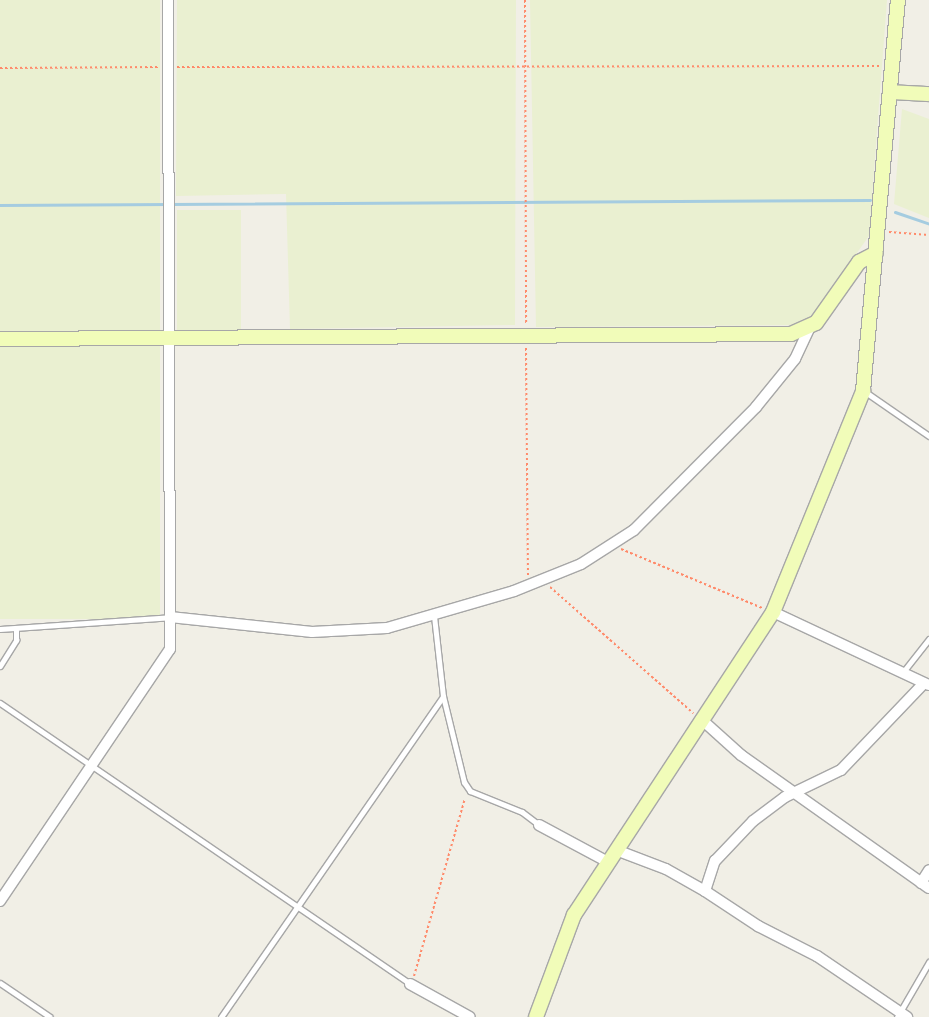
<!DOCTYPE html>
<html>
<head>
<meta charset="utf-8">
<style>
  body { margin:0 }
  #map { position:relative; width:929px; height:1017px; overflow:hidden; background:#f1efe6; font-family:"DM Sans",sans-serif }
  div>[style] { position:absolute }
  [style*='--x'] { left:calc(var(--x)*1px); top:calc(var(--y)*1px); width:calc(var(--w)*1px); rotate:calc(var(--a)*1deg) }
  .farmland>* { inset:0; background:#eaf0d1; transform-origin:0 0 }
  .stream>* { height:3px; margin:-1.5px; padding:0 1.5px; transform-origin:1.5px; border-radius:1.5px; background:#a5cce0 }
  .path>* { height:2px; margin-top:-1px; transform-origin:0; background:repeating-linear-gradient(90deg,#ff8a6a 0 2.5px,transparent 0 5px) }
  .roads { filter:drop-shadow(1px 0 #a7a7a7) drop-shadow(-1px 0 #a7a7a7) drop-shadow(0 1px #a7a7a7) drop-shadow(0 -1px #a7a7a7) }
  .lane>* { height:5px; margin:-2.5px; padding:0 2.5px; transform-origin:2.5px; border-radius:2.5px; background:#fff }
  .street>* { height:10px; margin:-5px; padding:0 5px; transform-origin:5px; border-radius:5px; background:#fff }
  .secondary>* { height:14px; margin:-7px; padding:0 7px; transform-origin:7px; border-radius:7px; background:#f1fcb9 }
  span { translate:-50% -50%; white-space:nowrap; text-align:center; line-height:1.15; -webkit-text-stroke:4.5px #fff; paint-order:stroke }
</style>
</head>
<body>
<div id="map">
  <div class="farmland">
    <div style="left:0;top:0;width:160px;height:619px"></div>
    <div style="clip-path:polygon(177px 0,516px 0,515px 325px,290px 329px,286px 194px,176px 196px)"></div>
    <div style="clip-path:polygon(530px 0,887px 0,869px 236px,811px 317px,793px 325px,536px 327px)"></div>
    <div style="clip-path:polygon(902px 109px,929px 119px,929px 218px,894px 204px)"></div>
    <div style="left:177px;top:210px;width:64px;height:121px"></div>
  </div>
  <div class="stream">
    <div style="--x:0;--y:205;--w:870;--a:-0.33"></div>
    <div style="--x:895;--y:212;--w:36;--a:19"></div>
  </div>
  <div class="path">
    <div style="--x:525;--y:0;--w:323;--a:89.8"></div>
    <div style="--x:177;--y:67;--w:703;--a:-0.08"></div>
    <div style="--x:0;--y:68;--w:158;--a:-0.4"></div>
    <div style="--x:889;--y:232;--w:40;--a:4.3"></div>
    <div style="--x:526;--y:348;--w:228;--a:89.5"></div>
    <div style="--x:621;--y:549;--w:153;--a:22.7"></div>
    <div style="--x:550;--y:587;--w:191;--a:41.4"></div>
    <div style="--x:414;--y:976;--w:185;--a:-74"></div>
  </div>
  <div class="roads">
    <div class="lane">
      <div style="--x:864;--y:391;--w:79;--a:34.7"></div>
      <div style="--x:434;--y:616;--w:81;--a:83.6"></div>
      <div style="--x:443;--y:696;--w:89;--a:76.3"></div>
      <div style="--x:464;--y:782;--w:11;--a:56"></div>
      <div style="--x:470;--y:791;--w:56;--a:22"></div>
      <div style="--x:522;--y:812;--w:21;--a:37"></div>
      <div style="--x:0;--y:629;--w:170;--a:-4"></div>
      <div style="--x:0;--y:666;--w:31;--a:-58"></div>
      <div style="--x:16;--y:640;--w:10;--a:-90"></div>
      <div style="--x:903;--y:672;--w:42;--a:-51.8"></div>
      <div style="--x:0;--y:703;--w:497;--a:34.4"></div>
      <div style="--x:0;--y:983;--w:60;--a:34.2"></div>
      <div style="--x:221;--y:1017;--w:390;--a:-55.3"></div>
      <div style="--x:897;--y:1017;--w:64;--a:-59.8"></div>
    </div>
    <div class="street">
      <div style="--x:773;--y:612;--w:172;--a:25.1"></div>
      <div style="--x:170;--y:617;--w:143;--a:6"></div>
      <div style="--x:312;--y:632;--w:75;--a:-3.1"></div>
      <div style="--x:387;--y:628;--w:132;--a:-16.2"></div>
      <div style="--x:514;--y:591;--w:72;--a:-21.9"></div>
      <div style="--x:581;--y:564;--w:63;--a:-32.7"></div>
      <div style="--x:634;--y:530;--w:173;--a:-45.2"></div>
      <div style="--x:756;--y:407;--w:62;--a:-50.9"></div>
      <div style="--x:795;--y:359;--w:33;--a:-65"></div>
      <div style="--x:701;--y:719;--w:54;--a:42"></div>
      <div style="--x:741;--y:755;--w:230;--a:35.3"></div>
      <div style="--x:539;--y:825;--w:78;--a:28.2"></div>
      <div style="--x:616;--y:850;--w:53;--a:20.8"></div>
      <div style="--x:666;--y:869;--w:45;--a:29.4"></div>
      <div style="--x:705;--y:891;--w:64;--a:33.4"></div>
      <div style="--x:758;--y:926;--w:66;--a:27"></div>
      <div style="--x:817;--y:956;--w:109;--a:34.1"></div>
      <div style="--x:921;--y:883;--w:15;--a:-58"></div>
      <div style="--x:705;--y:891;--w:32;--a:-72"></div>
      <div style="--x:715;--y:861;--w:55;--a:-46.5"></div>
      <div style="--x:753;--y:821;--w:40;--a:-37"></div>
      <div style="--x:785;--y:797;--w:62;--a:-25.7"></div>
      <div style="--x:841;--y:770;--w:120;--a:-46.3"></div>
      <div style="--x:0;--y:901;--w:304;--a:-56"></div>
      <div style="--x:170;--y:649;--w:649;--a:-90.18"></div>
      <div style="--x:410;--y:984;--w:68;--a:28.8"></div>
    </div>
    <div class="secondary">
      <div style="--x:890;--y:92;--w:39;--a:3"></div>
      <div style="--x:0;--y:339;--w:791;--a:-0.36"></div>
      <div style="--x:791;--y:334;--w:27;--a:-24"></div>
      <div style="--x:816;--y:323;--w:75;--a:-54.8"></div>
      <div style="--x:859;--y:262;--w:19;--a:-28"></div>
      <div style="--x:536;--y:1017;--w:109;--a:-69.6"></div>
      <div style="--x:574;--y:915;--w:363;--a:-56.7"></div>
      <div style="--x:773;--y:612;--w:239;--a:-67.8"></div>
      <div style="--x:863;--y:391;--w:393;--a:-84.9"></div>
    </div>
  </div>
</div>
</body>
</html>
